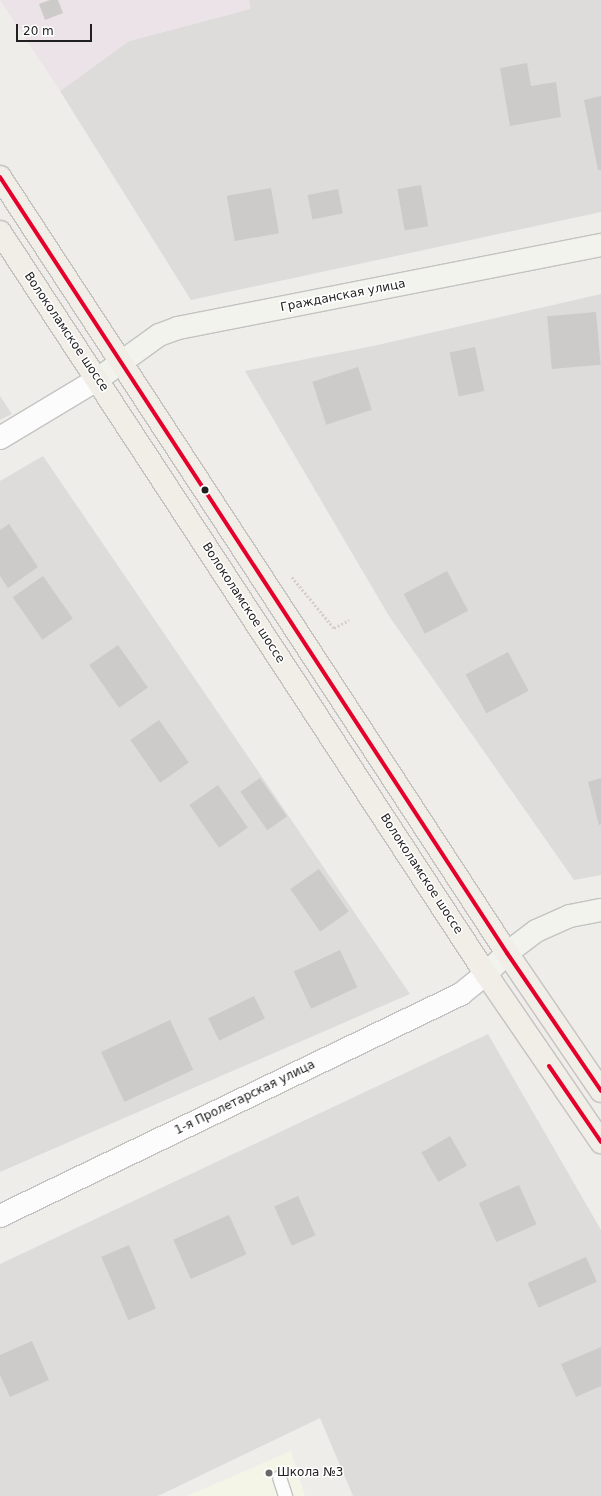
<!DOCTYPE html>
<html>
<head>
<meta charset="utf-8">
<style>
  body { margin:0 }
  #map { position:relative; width:601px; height:1496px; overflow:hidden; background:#eeedea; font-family:"DejaVu Sans",sans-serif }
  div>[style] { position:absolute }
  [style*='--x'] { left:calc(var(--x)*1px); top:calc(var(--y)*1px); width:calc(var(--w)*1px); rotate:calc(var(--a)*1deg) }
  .residential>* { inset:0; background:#dddcdb }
  .industrial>* { inset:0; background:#ebe3e7 }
  .education>* { inset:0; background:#f4f5e7 }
  .building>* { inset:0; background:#cccbc9; transform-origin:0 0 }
  .path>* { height:2.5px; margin-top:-1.25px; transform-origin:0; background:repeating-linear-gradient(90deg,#d6ccc9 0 2px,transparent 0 4px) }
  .roads { filter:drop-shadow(1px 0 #c4c3c2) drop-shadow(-1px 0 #c4c3c2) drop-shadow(0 1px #c4c3c2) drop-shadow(0 -1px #c4c3c2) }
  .lane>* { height:13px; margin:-6.5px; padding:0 6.5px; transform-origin:6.5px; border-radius:6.5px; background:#fcfcfc }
  .street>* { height:22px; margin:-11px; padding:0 11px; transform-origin:11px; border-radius:11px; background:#fcfcfc }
  .secondary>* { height:22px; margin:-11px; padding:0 11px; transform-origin:11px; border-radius:11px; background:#f2f3ed }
  .primary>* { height:22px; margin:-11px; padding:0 11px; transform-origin:11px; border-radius:11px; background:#f1ede7 }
  .bus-1>* { height:4px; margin:-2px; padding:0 2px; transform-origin:2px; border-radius:2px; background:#e4002b }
  .dots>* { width:11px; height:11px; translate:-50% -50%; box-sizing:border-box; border:2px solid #fff; border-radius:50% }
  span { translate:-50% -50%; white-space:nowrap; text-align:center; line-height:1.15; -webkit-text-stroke:3px #fff; paint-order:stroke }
  .street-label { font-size:12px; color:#202020 }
  .poi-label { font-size:12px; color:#202020 }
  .left { translate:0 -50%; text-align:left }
  .scale { position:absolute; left:16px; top:24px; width:76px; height:18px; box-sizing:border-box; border:2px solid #202020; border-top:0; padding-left:5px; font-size:12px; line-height:14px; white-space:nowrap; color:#202020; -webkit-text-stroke:3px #fff; paint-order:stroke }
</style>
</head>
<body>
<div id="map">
  <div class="residential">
    <div style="clip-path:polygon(249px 0,601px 0,601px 212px,191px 300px,60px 91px,129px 41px,250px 9px)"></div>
    <div style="clip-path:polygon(601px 294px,601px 875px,574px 880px,389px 616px,245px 371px,373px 346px)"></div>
    <div style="clip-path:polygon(0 396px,12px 414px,0 420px)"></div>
    <div style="clip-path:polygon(43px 456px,410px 994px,0 1172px,0 481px)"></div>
    <div style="clip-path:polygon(488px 1034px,601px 1230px,601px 1496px,353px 1496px,320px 1418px,158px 1496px,0 1496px,0 1264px)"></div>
  </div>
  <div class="industrial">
    <div style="clip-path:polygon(0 0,249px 0,250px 9px,129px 41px,60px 91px)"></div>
  </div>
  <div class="education">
    <div style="clip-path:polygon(291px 1451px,305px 1496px,187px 1496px)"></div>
  </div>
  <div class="building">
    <div style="clip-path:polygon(50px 0,58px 0,63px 13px,45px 20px,39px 4px)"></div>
    <div style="clip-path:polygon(527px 63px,531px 86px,556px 82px,561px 117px,510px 126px,500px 68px)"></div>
    <div style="clip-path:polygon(601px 96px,601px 170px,598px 170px,584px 100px)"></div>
    <div style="left:421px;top:185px;width:42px;height:24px;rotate:80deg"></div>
    <div style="left:271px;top:188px;width:46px;height:45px;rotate:80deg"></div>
    <div style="left:338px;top:189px;width:25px;height:31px;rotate:79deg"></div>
    <div style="left:596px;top:312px;width:53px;height:49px;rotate:85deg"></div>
    <div style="left:475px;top:347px;width:45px;height:26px;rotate:78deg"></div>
    <div style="left:358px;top:367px;width:45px;height:48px;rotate:72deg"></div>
    <div style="clip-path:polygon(9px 524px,38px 567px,8px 588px,0 576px,0 530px)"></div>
    <div style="left:447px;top:571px;width:45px;height:49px;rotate:62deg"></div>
    <div style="left:43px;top:576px;width:52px;height:37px;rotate:55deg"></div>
    <div style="left:118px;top:645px;width:52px;height:35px;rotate:55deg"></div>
    <div style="left:508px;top:652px;width:44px;height:48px;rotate:62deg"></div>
    <div style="left:159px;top:720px;width:52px;height:35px;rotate:55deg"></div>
    <div style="left:260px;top:778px;width:47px;height:24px;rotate:55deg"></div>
    <div style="clip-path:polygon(601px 778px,601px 824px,599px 825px,588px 782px)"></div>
    <div style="left:218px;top:785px;width:52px;height:35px;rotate:55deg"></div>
    <div style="left:319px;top:869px;width:52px;height:35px;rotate:55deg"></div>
    <div style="left:340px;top:950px;width:41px;height:51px;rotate:65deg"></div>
    <div style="left:254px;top:996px;width:25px;height:51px;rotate:64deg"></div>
    <div style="left:170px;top:1020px;width:55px;height:76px;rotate:65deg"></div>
    <div style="left:450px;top:1136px;width:34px;height:33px;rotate:60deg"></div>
    <div style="left:519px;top:1185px;width:43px;height:44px;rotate:66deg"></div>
    <div style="left:298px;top:1196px;width:43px;height:26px;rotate:66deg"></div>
    <div style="left:229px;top:1215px;width:43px;height:61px;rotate:66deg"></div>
    <div style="left:129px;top:1245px;width:69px;height:30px;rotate:67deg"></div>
    <div style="left:586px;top:1257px;width:27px;height:64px;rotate:66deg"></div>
    <div style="clip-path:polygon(32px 1341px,49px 1380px,10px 1397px,0 1375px,0 1355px)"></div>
    <div style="clip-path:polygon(601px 1347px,601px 1386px,576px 1397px,561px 1364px)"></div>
  </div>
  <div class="path">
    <div style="--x:292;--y:577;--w:66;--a:50.5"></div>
    <div style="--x:334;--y:628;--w:17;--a:-28"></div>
  </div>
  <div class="roads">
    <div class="lane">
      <div style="--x:279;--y:1477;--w:20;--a:72"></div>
    </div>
    <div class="street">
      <div style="--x:0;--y:438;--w:114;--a:-31"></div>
      <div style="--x:0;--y:1216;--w:512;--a:-25.71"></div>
      <div style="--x:461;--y:994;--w:32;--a:-39"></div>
    </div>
    <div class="secondary">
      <div style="--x:98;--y:379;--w:75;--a:-35.8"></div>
      <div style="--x:159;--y:335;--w:20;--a:-20"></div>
      <div style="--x:178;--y:328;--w:431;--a:-11.1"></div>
      <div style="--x:486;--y:974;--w:30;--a:-45"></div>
      <div style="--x:507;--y:953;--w:36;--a:-37"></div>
      <div style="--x:536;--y:931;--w:37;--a:-24"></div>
      <div style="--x:570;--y:916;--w:32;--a:-11"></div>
    </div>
    <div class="primary">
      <div style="--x:0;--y:177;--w:927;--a:56.84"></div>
      <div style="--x:507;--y:953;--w:167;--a:55.7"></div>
      <div style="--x:0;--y:232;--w:887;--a:56.78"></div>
      <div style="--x:486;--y:974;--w:204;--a:55.6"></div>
    </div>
  </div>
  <div class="bus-1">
    <div style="--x:0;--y:177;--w:927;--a:56.84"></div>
    <div style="--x:507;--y:953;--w:167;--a:55.7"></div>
    <div style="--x:549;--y:1066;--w:92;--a:55.6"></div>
  </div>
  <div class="dots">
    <div style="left:205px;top:490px;background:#202020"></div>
    <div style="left:269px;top:1473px;background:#686867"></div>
  </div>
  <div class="street-label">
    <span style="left:343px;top:296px;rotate:-11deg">Гражданская улица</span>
    <span style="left:66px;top:332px;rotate:56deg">Волоколамское шоссе</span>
    <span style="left:243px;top:603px;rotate:57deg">Волоколамское шоссе</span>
    <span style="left:421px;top:874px;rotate:57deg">Волоколамское шоссе</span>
    <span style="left:245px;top:1098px;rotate:-26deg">1-я Пролетарская улица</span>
  </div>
  <div class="poi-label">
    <span class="left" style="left:277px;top:1473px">Школа №3</span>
  </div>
  <div class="scale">20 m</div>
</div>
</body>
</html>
